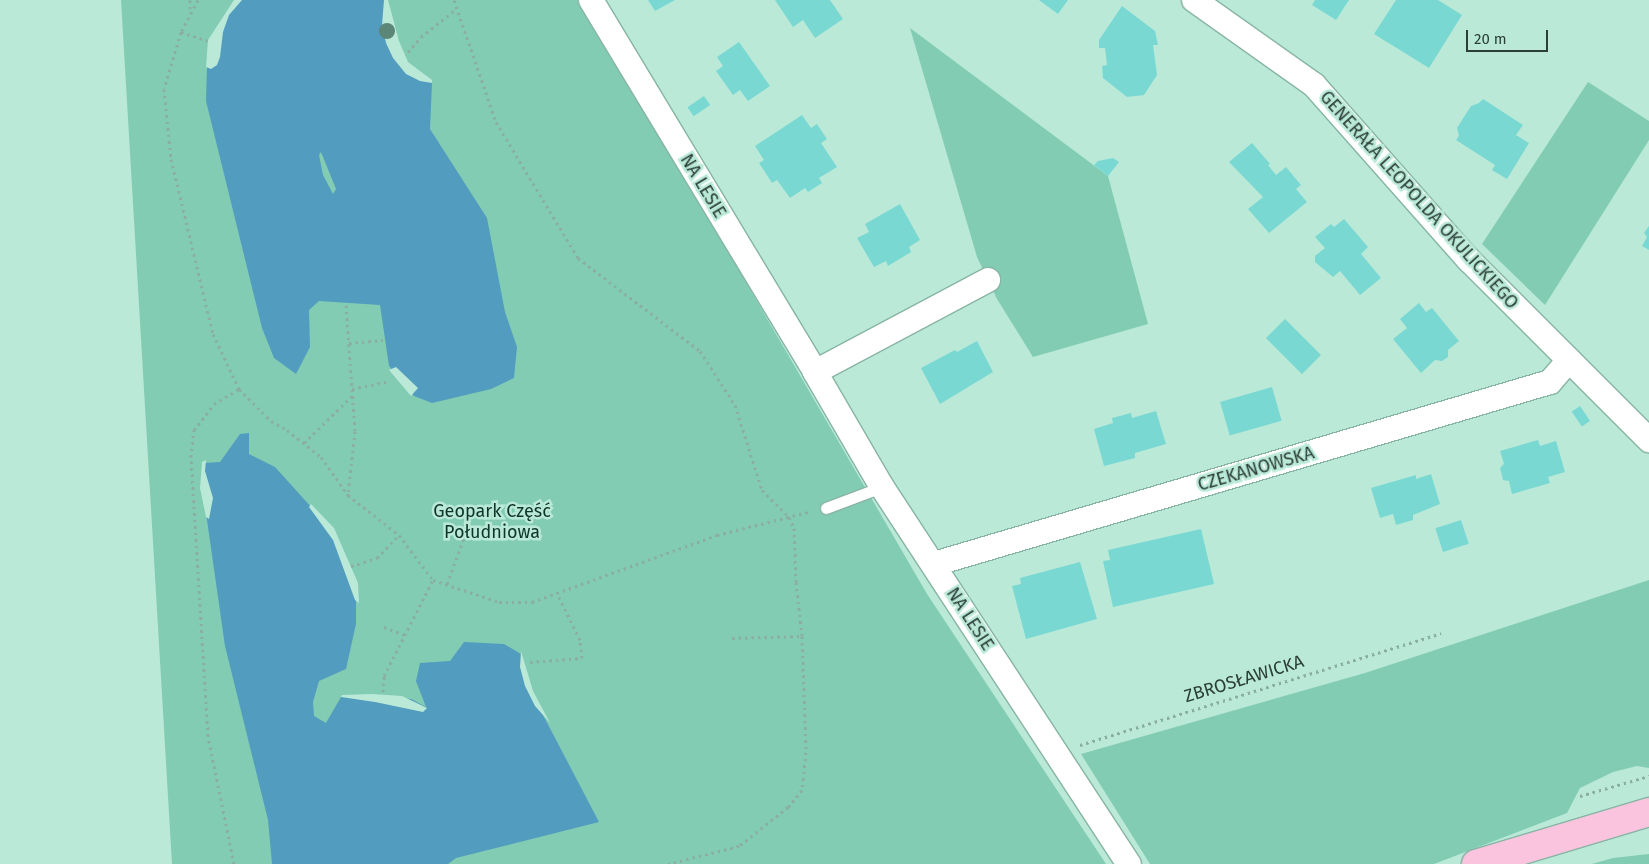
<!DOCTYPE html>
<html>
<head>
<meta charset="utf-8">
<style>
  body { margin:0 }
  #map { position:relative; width:1649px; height:864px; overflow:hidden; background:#bae9d8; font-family:"Fira Sans",sans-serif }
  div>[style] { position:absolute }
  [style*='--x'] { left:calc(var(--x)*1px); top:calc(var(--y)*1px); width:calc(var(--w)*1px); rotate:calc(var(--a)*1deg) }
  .green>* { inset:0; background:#82ccb3 }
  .water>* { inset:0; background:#529cbf }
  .pier>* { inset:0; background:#bae9d8 }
  .building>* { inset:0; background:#7ad8d3; transform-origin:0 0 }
  .path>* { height:3px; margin-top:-1.5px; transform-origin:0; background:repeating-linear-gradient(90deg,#8aafa1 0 2.5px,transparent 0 6.5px) }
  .roads { filter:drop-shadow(1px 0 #87b4a4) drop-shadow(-1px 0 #87b4a4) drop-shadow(0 1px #87b4a4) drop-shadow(0 -1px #87b4a4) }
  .service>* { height:11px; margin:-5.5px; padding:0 5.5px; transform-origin:5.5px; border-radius:5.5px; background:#fff }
  .minor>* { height:24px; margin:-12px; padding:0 12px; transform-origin:12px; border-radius:12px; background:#fff }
  .primary>* { height:28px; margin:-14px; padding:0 14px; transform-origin:14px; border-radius:14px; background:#fbc4de }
  .trees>* { width:16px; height:16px; margin:-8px; border-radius:50%; background:#5b8678 }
  span { translate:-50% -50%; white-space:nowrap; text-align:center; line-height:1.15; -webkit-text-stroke:5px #bae9d8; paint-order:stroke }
  .street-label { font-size:18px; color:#2b3e37 }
  .park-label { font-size:18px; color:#0e352a }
  .scale { position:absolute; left:1466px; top:30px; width:82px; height:22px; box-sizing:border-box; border:2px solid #2b3e37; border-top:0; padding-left:6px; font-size:15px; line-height:18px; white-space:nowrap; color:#2b3e37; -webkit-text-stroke:4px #bae9d8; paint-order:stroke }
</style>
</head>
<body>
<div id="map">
  <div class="green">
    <div style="clip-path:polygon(121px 0,582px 0,927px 594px,1106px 864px,172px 864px)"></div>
    <div style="clip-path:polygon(910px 28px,1108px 176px,1148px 324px,1033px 357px,997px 299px,977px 257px)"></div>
    <div style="clip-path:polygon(1588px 82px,1649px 121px,1649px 140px,1545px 305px,1482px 244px)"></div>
    <div style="clip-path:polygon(1649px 580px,1649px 768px,1637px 766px,1613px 772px,1580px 788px,1567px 813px,1434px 864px,1150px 864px,1081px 754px,1365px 673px)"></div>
    <div style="clip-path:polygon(1649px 854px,1649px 864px,1592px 864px,1613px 858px)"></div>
  </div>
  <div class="water">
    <div style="clip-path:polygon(evenodd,237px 0,385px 0,397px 43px,406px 64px,432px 83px,430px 129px,487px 218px,505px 312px,517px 347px,514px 378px,491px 389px,432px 403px,414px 396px,389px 366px,380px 305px,319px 301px,309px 310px,310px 347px,296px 374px,274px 358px,262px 328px,206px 101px,207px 66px,210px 42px,237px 0,321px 152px,336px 189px,333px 194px,323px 175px,319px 155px,321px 152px)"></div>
    <div style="clip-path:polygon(249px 433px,249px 454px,275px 467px,331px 529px,356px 584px,356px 624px,346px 669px,319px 681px,313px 702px,314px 716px,326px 723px,341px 697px,372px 696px,411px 699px,426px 707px,416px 681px,420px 663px,450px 661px,464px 642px,504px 644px,521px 654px,531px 692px,599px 822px,456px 858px,448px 864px,272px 864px,268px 820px,225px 646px,203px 492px,204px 463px,220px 462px,240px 434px)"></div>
  </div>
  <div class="pier">
    <div style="clip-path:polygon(234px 0,242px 0,229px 15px,223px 32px,220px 57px,217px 65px,211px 69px,206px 67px,208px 40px)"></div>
    <div style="clip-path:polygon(384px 0,388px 0,399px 41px,408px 62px,432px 80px,432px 83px,420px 81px,406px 74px,393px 58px,386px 43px,382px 25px)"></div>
    <div style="clip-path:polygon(396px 367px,418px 388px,411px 396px,389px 370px)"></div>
    <div style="clip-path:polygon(206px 460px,205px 471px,213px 498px,209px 519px,206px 517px,200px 488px,202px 462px)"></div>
    <div style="clip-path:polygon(311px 504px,334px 528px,358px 583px,359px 603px,355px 600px,333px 540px,309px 507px)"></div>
    <div style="clip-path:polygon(521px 651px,533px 691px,550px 723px,535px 706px,525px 686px,520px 667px)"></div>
    <div style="clip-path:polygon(372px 694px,402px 696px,427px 708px,423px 712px,375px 702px,341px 697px,342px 695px)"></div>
  </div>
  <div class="building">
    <div style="clip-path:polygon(648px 0,675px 0,655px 11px)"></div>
    <div style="clip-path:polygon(775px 0,830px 0,843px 19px,815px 38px,803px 20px,793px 27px)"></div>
    <div style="clip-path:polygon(1039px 0,1068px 0,1058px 14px)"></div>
    <div style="clip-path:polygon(1315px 0,1349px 0,1336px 20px,1312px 5px)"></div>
    <div style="clip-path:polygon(1396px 0,1438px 0,1462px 15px,1429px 68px,1374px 34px)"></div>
    <div style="clip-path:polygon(1122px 6px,1155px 31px,1158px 45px,1153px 45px,1157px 75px,1144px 95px,1127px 97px,1103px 78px,1102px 66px,1107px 65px,1105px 48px,1099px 48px,1099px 40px)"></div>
    <div style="clip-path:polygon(739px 42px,770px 86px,748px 101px,740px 90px,733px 95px,716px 71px,723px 66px,717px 57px)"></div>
    <div style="left:704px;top:96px;width:11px;height:20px;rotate:56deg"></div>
    <div style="clip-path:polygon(1483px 99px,1523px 125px,1516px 135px,1529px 143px,1507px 179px,1492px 170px,1495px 165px,1456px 140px,1459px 136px,1457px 128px,1471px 106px,1479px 103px)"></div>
    <div style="clip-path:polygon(802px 115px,811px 128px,817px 124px,827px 139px,821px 143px,837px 167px,819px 178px,822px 183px,808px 192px,805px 188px,790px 198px,777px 180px,772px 183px,759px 163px,764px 160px,755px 146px)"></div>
    <div style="clip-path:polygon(1252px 143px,1270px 164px,1268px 165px,1276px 175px,1286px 167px,1301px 185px,1296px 189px,1307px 202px,1269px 233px,1248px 209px,1263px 197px,1229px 162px)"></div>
    <div style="clip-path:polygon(1113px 158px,1119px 162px,1108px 176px,1094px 165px,1098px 161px)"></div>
    <div style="clip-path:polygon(900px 204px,920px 240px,909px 247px,911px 252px,888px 266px,886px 261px,874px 267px,857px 238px,869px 232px,865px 224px)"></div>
    <div style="clip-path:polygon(1344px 219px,1368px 247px,1361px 254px,1381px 278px,1360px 295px,1340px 271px,1333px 277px,1315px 262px,1315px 256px,1325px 248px,1315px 237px,1331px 224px,1334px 227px)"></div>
    <div style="clip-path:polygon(1649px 226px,1649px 250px,1642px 246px,1647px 237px,1644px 233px)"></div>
    <div style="clip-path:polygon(1419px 303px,1426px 312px,1432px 308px,1459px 341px,1448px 350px,1448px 357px,1442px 361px,1435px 360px,1421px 373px,1393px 339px,1407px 328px,1400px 319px)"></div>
    <div style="left:1285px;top:319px;width:51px;height:27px;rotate:45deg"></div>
    <div style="clip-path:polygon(977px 341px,993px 372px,940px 404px,921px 368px,955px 350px,957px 352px)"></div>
    <div style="left:1272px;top:387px;width:35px;height:54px;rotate:74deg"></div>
    <div style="left:1580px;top:406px;width:18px;height:10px;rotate:56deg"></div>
    <div style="clip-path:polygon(1156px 411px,1166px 444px,1135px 453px,1135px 458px,1104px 466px,1094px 429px,1113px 423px,1112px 418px,1131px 413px,1132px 418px)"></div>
    <div style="clip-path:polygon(1538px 440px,1540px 446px,1556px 441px,1565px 472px,1548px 477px,1550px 483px,1512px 494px,1509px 481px,1503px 480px,1500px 468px,1504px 464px,1500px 451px)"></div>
    <div style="clip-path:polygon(1431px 474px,1440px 504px,1413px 515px,1413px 520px,1396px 525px,1393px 514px,1380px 518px,1371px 488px,1416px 475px,1416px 479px)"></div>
    <div style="left:1461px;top:520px;width:25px;height:27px;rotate:72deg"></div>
    <div style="clip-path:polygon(1201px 529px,1214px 584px,1113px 607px,1103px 561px,1110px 560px,1108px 550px)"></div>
    <div style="clip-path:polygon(1080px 562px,1097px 619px,1026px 639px,1012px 586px,1021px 584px,1020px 578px)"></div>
  </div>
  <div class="path">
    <div style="--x:190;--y:0;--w:13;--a:90"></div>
    <div style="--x:198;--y:0;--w:36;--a:118"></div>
    <div style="--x:181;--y:32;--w:59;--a:106.6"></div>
    <div style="--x:164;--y:89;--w:70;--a:84.3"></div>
    <div style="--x:171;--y:159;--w:180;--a:76.5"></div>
    <div style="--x:213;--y:334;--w:61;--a:64.7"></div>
    <div style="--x:239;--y:389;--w:45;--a:45"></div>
    <div style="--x:271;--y:421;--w:18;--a:29"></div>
    <div style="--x:287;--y:430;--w:43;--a:38.5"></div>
    <div style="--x:321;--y:457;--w:47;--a:54.6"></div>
    <div style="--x:348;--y:495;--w:65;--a:38.1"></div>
    <div style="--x:399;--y:535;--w:56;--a:52.9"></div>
    <div style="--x:433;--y:580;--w:70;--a:18.4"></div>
    <div style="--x:499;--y:602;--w:33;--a:0"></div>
    <div style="--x:532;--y:602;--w:197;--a:-19.9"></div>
    <div style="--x:717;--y:535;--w:94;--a:-14.2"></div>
    <div style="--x:454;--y:0;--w:129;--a:71"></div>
    <div style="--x:496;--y:122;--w:159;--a:58.9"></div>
    <div style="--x:578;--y:258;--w:153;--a:37.3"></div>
    <div style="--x:700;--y:351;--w:64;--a:57.1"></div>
    <div style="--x:735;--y:405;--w:89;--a:72.4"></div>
    <div style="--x:762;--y:490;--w:38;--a:45"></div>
    <div style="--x:789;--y:517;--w:12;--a:66"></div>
    <div style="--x:794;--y:528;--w:54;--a:87.9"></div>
    <div style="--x:796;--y:582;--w:54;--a:83.7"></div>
    <div style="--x:802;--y:636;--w:116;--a:88"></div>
    <div style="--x:806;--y:752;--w:38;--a:96"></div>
    <div style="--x:802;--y:790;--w:22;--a:129"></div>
    <div style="--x:788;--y:807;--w:63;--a:141.5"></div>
    <div style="--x:739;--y:846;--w:73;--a:165.8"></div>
    <div style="--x:181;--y:32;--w:28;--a:18"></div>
    <div style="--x:408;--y:52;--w:20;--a:-49"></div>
    <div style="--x:421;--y:37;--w:45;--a:-38.7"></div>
    <div style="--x:346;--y:305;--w:126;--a:85.9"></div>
    <div style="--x:355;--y:431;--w:63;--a:96.3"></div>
    <div style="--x:349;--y:343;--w:34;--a:-5"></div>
    <div style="--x:352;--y:389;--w:39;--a:-12"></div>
    <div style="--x:304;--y:443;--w:67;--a:-44.4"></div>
    <div style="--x:351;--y:566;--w:27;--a:-17"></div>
    <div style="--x:377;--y:558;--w:32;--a:-46"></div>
    <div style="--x:447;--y:584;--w:49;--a:-69.7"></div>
    <div style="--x:384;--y:627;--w:22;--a:21"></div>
    <div style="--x:732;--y:638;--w:70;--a:-1.6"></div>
    <div style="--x:530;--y:662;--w:52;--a:-4.4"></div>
    <div style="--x:582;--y:658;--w:18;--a:-96"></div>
    <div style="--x:580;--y:640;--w:52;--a:-116.1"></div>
    <div style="--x:383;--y:692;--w:16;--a:-86"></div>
    <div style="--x:384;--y:676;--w:108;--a:-63"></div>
    <div style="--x:1080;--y:745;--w:378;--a:-17.2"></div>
    <div style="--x:1580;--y:796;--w:72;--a:-16.2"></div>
    <div style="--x:234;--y:864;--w:131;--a:-101.5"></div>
    <div style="--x:208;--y:736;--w:280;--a:-93.5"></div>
    <div style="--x:191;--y:457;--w:27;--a:-84"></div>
    <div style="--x:194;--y:430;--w:33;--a:-52"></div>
    <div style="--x:214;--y:404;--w:29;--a:-31"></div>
  </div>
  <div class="roads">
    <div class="service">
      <div style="--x:826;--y:508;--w:60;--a:-20.6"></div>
    </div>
    <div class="minor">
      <div style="--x:591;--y:0;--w:434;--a:58.9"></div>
      <div style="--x:815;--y:372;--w:133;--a:59.8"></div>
      <div style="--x:882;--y:487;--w:451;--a:56.8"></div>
      <div style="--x:1194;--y:0;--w:147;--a:35.3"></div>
      <div style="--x:1314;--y:85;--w:234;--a:48.5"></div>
      <div style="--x:1469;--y:260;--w:255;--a:45"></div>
      <div style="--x:815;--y:372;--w:196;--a:-28"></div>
      <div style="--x:934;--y:564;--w:642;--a:-16.46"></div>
      <div style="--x:1550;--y:382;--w:29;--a:-49"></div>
    </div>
    <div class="primary">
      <div style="--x:1476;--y:864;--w:181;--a:-16.7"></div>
    </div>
  </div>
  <div class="trees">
    <div style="left:387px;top:31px"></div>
  </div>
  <div class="street-label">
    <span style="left:703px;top:186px;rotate:59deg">NA LESIE</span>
    <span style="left:1419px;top:200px;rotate:48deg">GENERAŁA LEOPOLDA OKULICKIEGO</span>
    <span style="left:1256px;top:469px;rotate:-16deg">CZEKANOWSKA</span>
    <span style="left:970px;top:619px;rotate:57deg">NA LESIE</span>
    <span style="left:1244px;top:679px;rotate:-17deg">ZBROSŁAWICKA</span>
  </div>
  <div class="park-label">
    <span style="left:492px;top:522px">Geopark Część<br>Południowa</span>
  </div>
  <div class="scale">20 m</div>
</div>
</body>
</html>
